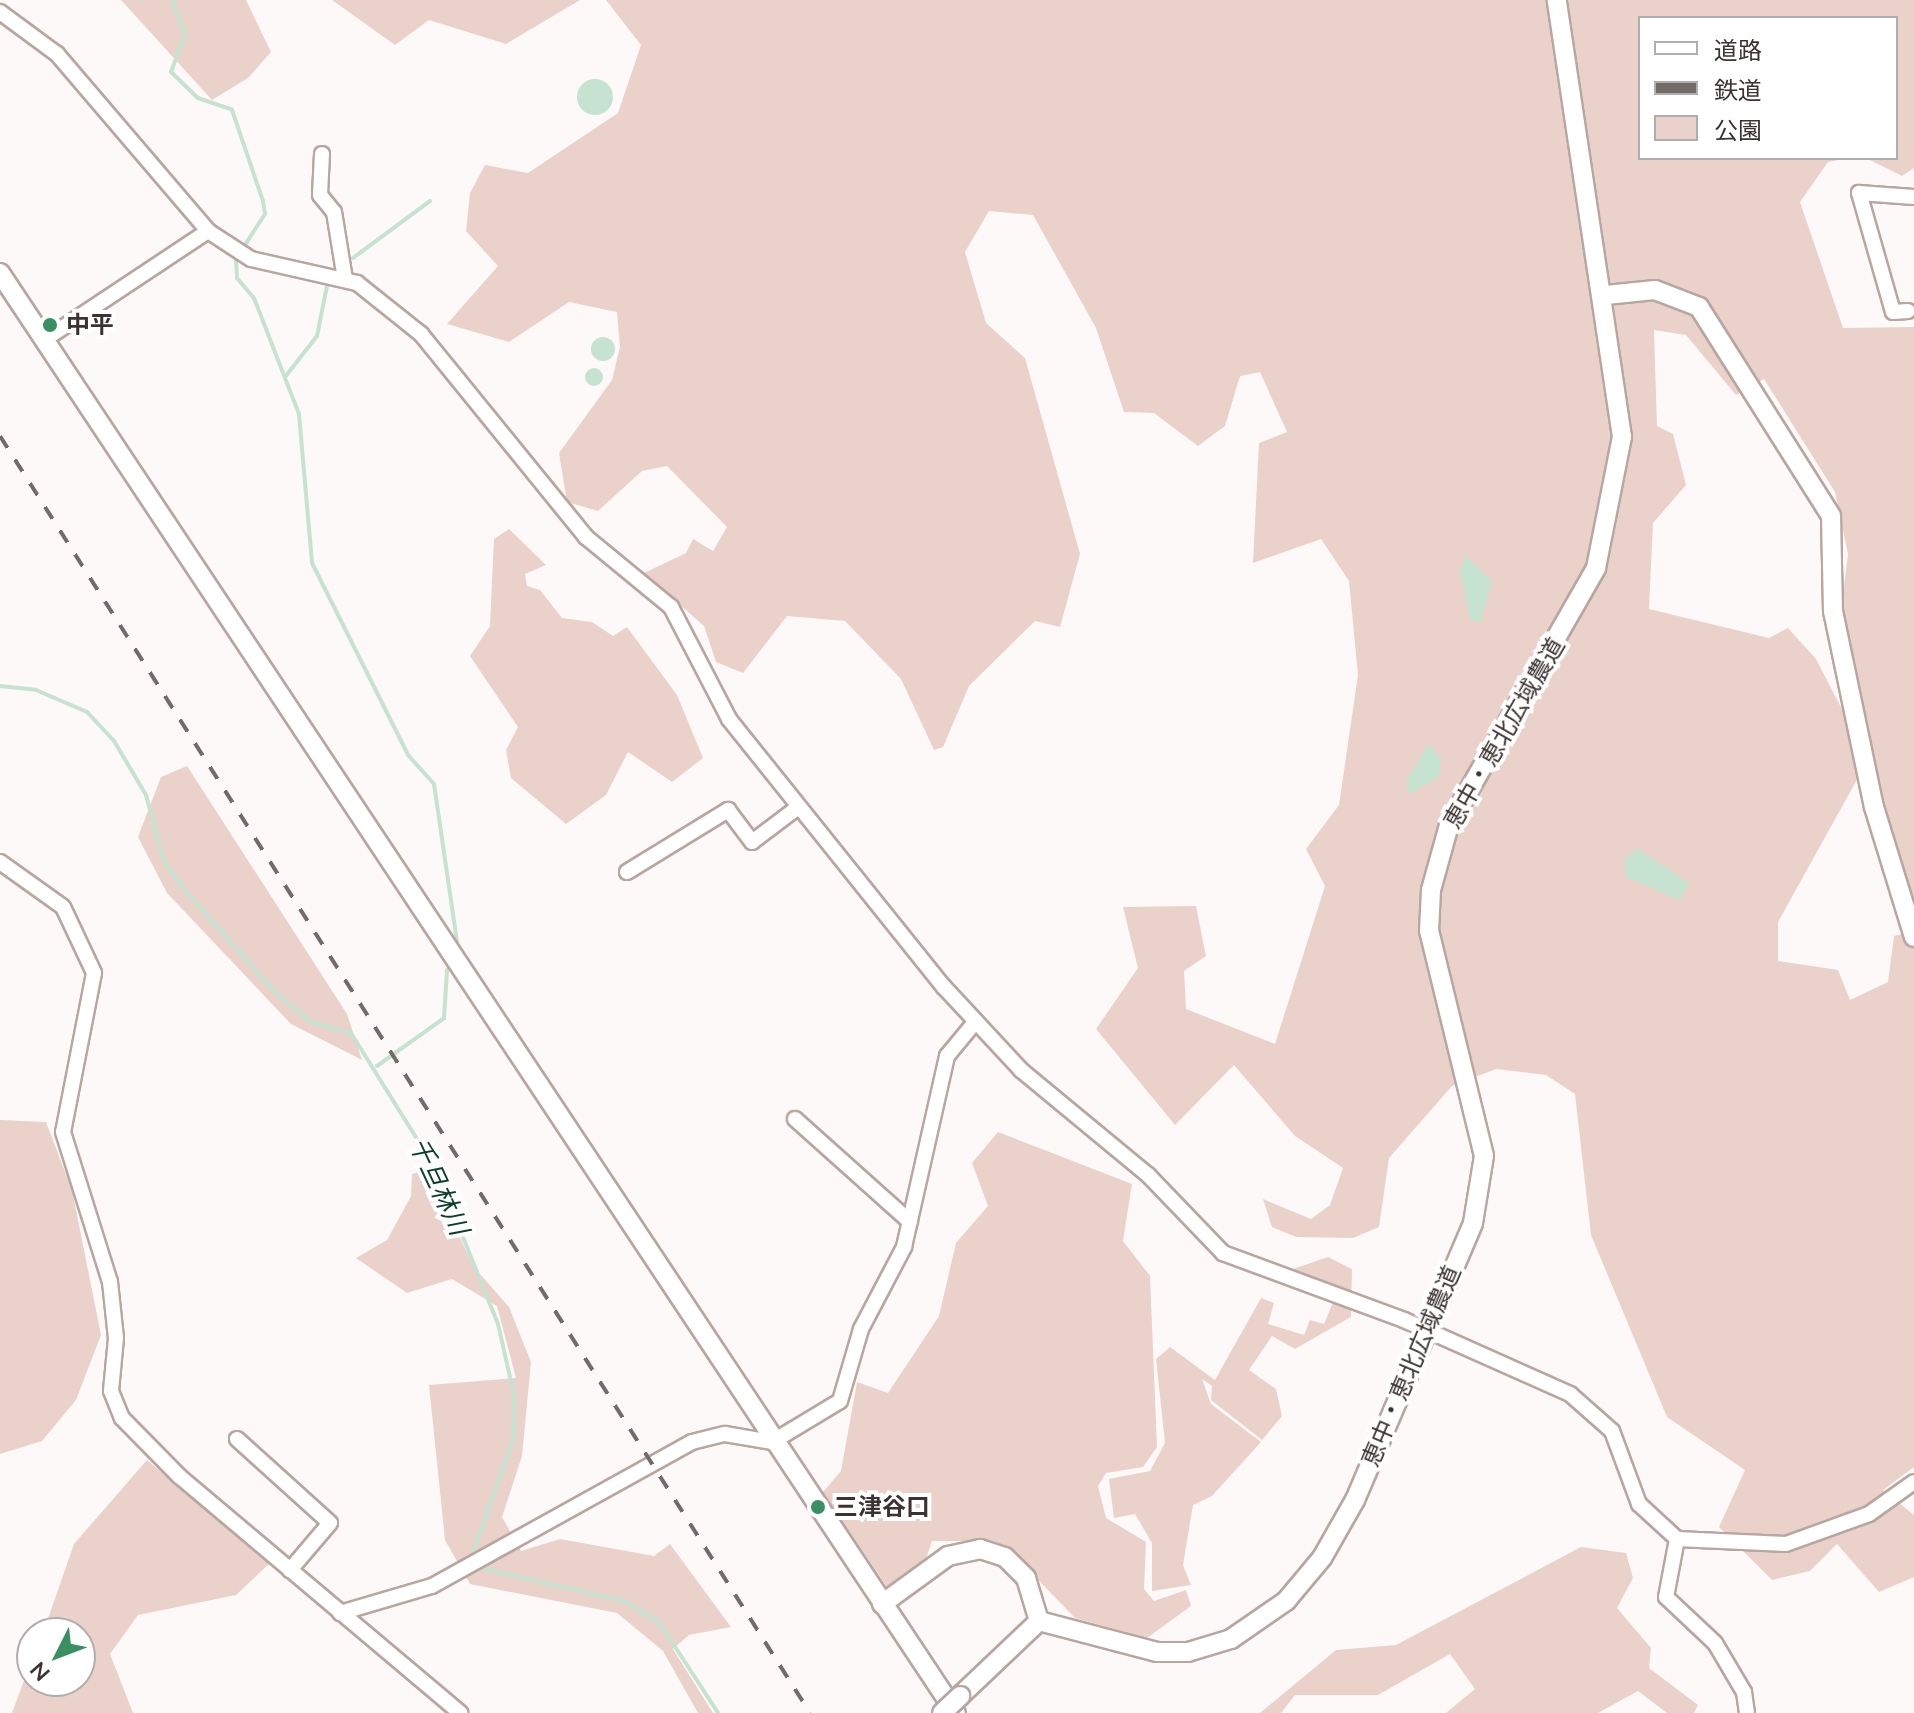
<!DOCTYPE html>
<html>
<head>
<meta charset="utf-8">
<style>
  body { margin:0 }
  #map { position:relative; width:1914px; height:1713px; overflow:hidden; background:#fdf9f8; font-family:Mulish,"Noto Sans JP",sans-serif }
  div>[style] { position:absolute }
  [style*='--x'] { left:calc(var(--x)*1px); top:calc(var(--y)*1px); width:calc(var(--w)*1px); rotate:calc(var(--a)*1deg) }
  .green>* { inset:0; background:#ead2ca }
  .water>* { inset:0; background:#c5e3d0 }
  .round { border-radius:50% }
  .stream>* { height:4px; margin:-2px; padding:0 2px; transform-origin:2px; border-radius:2px; background:#c5e3d0 }
  .roads { filter:drop-shadow(2px 0 #b8a6a0) drop-shadow(-2px 0 #b8a6a0) drop-shadow(0 2px #b8a6a0) drop-shadow(0 -2px #b8a6a0) }
  .minor>* { height:14px; margin:-7px; padding:0 7px; transform-origin:7px; border-radius:7px; background:#fff }
  .tertiary>* { height:18px; margin:-9px; padding:0 9px; transform-origin:9px; border-radius:9px; background:#fff }
  .rail>* { height:4px; margin-top:-2px; transform-origin:0; background:repeating-linear-gradient(90deg,#726b6a 0 14px,transparent 0 28px) }
  .bridges { filter:drop-shadow(2px 0 #b8a6a0) drop-shadow(-2px 0 #b8a6a0) drop-shadow(0 2px #b8a6a0) drop-shadow(0 -2px #b8a6a0) }
  .tertiary-bridge>* { height:18px; margin:-9px; padding:0 9px; transform-origin:9px; border-radius:9px; background:#fff }
  .dots>* { width:22px; height:22px; translate:-50% -50%; box-sizing:border-box; border:4px solid #fff; border-radius:50% }
  span { translate:-50% -50%; white-space:nowrap; text-align:center; line-height:1.15; -webkit-text-stroke:8px #fff; paint-order:stroke }
  .poi-label { font-size:24px; color:#3b3331; font-weight:700 }
  .left { translate:0 -50%; text-align:left }
  .street-label { font-size:24px; color:#3b3331 }
  .water-label { font-size:26px; color:#0a4027; font-style:italic }
  .legend { position:absolute; left:1638px; top:16px; width:260px; height:144px; box-sizing:border-box; background:#fff; border:2px solid #b1adad; margin:0; padding:10px 14px; list-style:none; font-size:24px; color:#3b3331 }
  .legend li { display:flex; align-items:center; gap:16px; height:40px }
  .legend b { width:40px; border:2px solid #b1adad }
  .north { position:absolute; left:16px; top:1617px; width:80px; height:80px; box-sizing:border-box; background:#fff; border:2px solid #b1adad; border-radius:50%; rotate:228deg; font-size:22px; font-weight:700; line-height:32px; text-align:center; color:#3b3331 }
  .north::after { content:''; display:block; margin:auto; width:28px; height:36px; background:#3a9063; clip-path:polygon(50% 0,100% 100%,50% 72%,0 100%) }
</style>
</head>
<body>
<div id="map">
  <div class="green">
    <div style="clip-path:polygon(121px 0,246px 0,271px 52px,248px 78px,212px 100px)"></div>
    <div style="clip-path:polygon(332px 0,580px 0,506px 44px,429px 20px,395px 45px)"></div>
    <div style="clip-path:polygon(evenodd,606px 0,1914px 0,1914px 168px,1902px 176px,1866px 158px,1896px 158px,1896px 18px,1640px 18px,1640px 158px,1848px 158px,1828px 162px,1800px 202px,1843px 328px,1914px 327px,1914px 1467px,1883px 1490px,1914px 1515px,1914px 1577px,1879px 1592px,1837px 1544px,1810px 1571px,1772px 1580px,1719px 1527px,1745px 1470px,1667px 1417px,1591px 1235px,1575px 1094px,1546px 1075px,1496px 1069px,1452px 1086px,1389px 1158px,1379px 1227px,1353px 1238px,1296px 1237px,1272px 1227px,1263px 1199px,1311px 1219px,1330px 1205px,1343px 1168px,1295px 1136px,1234px 1065px,1175px 1125px,1096px 1029px,1138px 968px,1123px 907px,1196px 906px,1206px 956px,1184px 971px,1186px 1009px,1275px 1044px,1325px 886px,1306px 849px,1339px 805px,1358px 675px,1349px 581px,1321px 539px,1253px 563px,1259px 443px,1287px 432px,1260px 372px,1240px 376px,1225px 426px,1198px 446px,1154px 413px,1124px 412px,1096px 328px,1033px 215px,989px 211px,965px 252px,986px 323px,1025px 358px,1080px 554px,1060px 627px,1035px 621px,969px 686px,943px 747px,934px 750px,901px 679px,845px 621px,787px 616px,743px 673px,716px 662px,704px 626px,644px 573px,686px 553px,693px 539px,713px 551px,727px 527px,667px 466px,642px 471px,598px 511px,567px 502px,559px 453px,612px 380px,620px 347px,617px 312px,569px 302px,509px 342px,447px 324px,498px 266px,466px 231px,470px 193px,485px 165px,528px 173px,618px 113px,641px 45px,606px 0,1654px 330px,1686px 335px,1736px 395px,1764px 379px,1835px 492px,1848px 554px,1841px 611px,1914px 931px,1894px 936px,1888px 982px,1850px 1000px,1838px 970px,1778px 961px,1778px 922px,1859px 776px,1845px 715px,1816px 659px,1788px 628px,1769px 638px,1649px 609px,1653px 523px,1686px 485px,1673px 434px,1657px 426px,1654px 330px)"></div>
    <div style="clip-path:polygon(509px 529px,546px 565px,525px 574px,527px 586px,540px 590px,562px 618px,592px 622px,613px 636px,627px 627px,677px 695px,703px 758px,672px 782px,628px 752px,606px 795px,566px 824px,511px 778px,506px 750px,518px 727px,470px 656px,490px 626px,494px 539px)"></div>
    <div style="clip-path:polygon(187px 766px,347px 1014px,362px 1060px,291px 1024px,167px 893px,138px 837px,161px 777px)"></div>
    <div style="clip-path:polygon(0 1120px,46px 1122px,72px 1190px,101px 1335px,76px 1400px,42px 1441px,0 1454px)"></div>
    <div style="clip-path:polygon(998px 1132px,1132px 1184px,1123px 1241px,1150px 1276px,1157px 1447px,1143px 1467px,1106px 1473px,1098px 1486px,1106px 1518px,1146px 1542px,1144px 1589px,1154px 1601px,1186px 1590px,1191px 1606px,1147px 1638px,1075px 1618px,1020px 1561px,989px 1541px,932px 1541px,925px 1562px,887px 1587px,823px 1492px,841px 1471px,857px 1382px,888px 1393px,939px 1316px,956px 1243px,988px 1206px,972px 1163px)"></div>
    <div style="clip-path:polygon(429px 1170px,473px 1266px,509px 1307px,531px 1362px,522px 1456px,502px 1517px,521px 1551px,560px 1539px,654px 1556px,670px 1544px,731px 1627px,689px 1635px,673px 1649px,713px 1713px,698px 1713px,663px 1651px,617px 1613px,470px 1584px,445px 1540px,429px 1385px,516px 1378px,497px 1306px,452px 1279px,407px 1293px,356px 1258px,387px 1240px,411px 1196px,412px 1174px)"></div>
    <div style="clip-path:polygon(1328px 1257px,1352px 1269px,1351px 1317px,1295px 1349px,1272px 1336px,1249px 1370px,1276px 1389px,1282px 1416px,1262px 1440px,1211px 1400px,1212px 1386px,1202px 1379px,1211px 1404px,1261px 1442px,1212px 1496px,1193px 1505px,1183px 1565px,1191px 1585px,1152px 1591px,1152px 1543px,1135px 1514px,1114px 1518px,1109px 1479px,1150px 1471px,1165px 1443px,1156px 1359px,1170px 1347px,1215px 1380px,1261px 1298px,1274px 1303px,1268px 1324px,1304px 1335px,1310px 1320px,1324px 1324px,1336px 1295px,1289px 1279px,1293px 1269px)"></div>
    <div style="clip-path:polygon(147px 1460px,269px 1564px,236px 1595px,138px 1615px,110px 1654px,133px 1713px,12px 1713px,32px 1659px,32px 1681px,80px 1681px,80px 1633px,43px 1633px,74px 1544px)"></div>
    <div style="clip-path:polygon(1581px 1547px,1626px 1553px,1633px 1578px,1617px 1608px,1651px 1648px,1649px 1668px,1698px 1705px,1694px 1713px,1667px 1713px,1638px 1691px,1598px 1713px,1446px 1713px,1475px 1689px,1450px 1654px,1378px 1695px,1295px 1695px,1281px 1713px,1260px 1713px,1336px 1650px,1396px 1645px)"></div>
  </div>
  <div class="water">
    <div class="round" style="left:577px;top:79px;width:36px;height:36px"></div>
    <div class="round" style="left:591px;top:337px;width:24px;height:24px"></div>
    <div class="round" style="left:585px;top:368px;width:18px;height:18px"></div>
    <div style="clip-path:polygon(1466px 555px,1492px 582px,1480px 623px,1470px 619px,1460px 571px)"></div>
    <div style="clip-path:polygon(1429px 743px,1441px 759px,1439px 777px,1409px 794px,1406px 781px)"></div>
    <div style="clip-path:polygon(1637px 848px,1689px 883px,1680px 900px,1626px 877px,1624px 860px)"></div>
  </div>
  <div class="stream">
    <div style="--x:172;--y:0;--w:36;--a:69"></div>
    <div style="--x:185;--y:34;--w:40;--a:110.2"></div>
    <div style="--x:171;--y:72;--w:37;--a:44"></div>
    <div style="--x:198;--y:98;--w:36;--a:19"></div>
    <div style="--x:232;--y:110;--w:96;--a:71.2"></div>
    <div style="--x:263;--y:201;--w:13;--a:81"></div>
    <div style="--x:265;--y:214;--w:35;--a:123"></div>
    <div style="--x:353;--y:258;--w:96;--a:-36.5"></div>
    <div style="--x:236;--y:259;--w:19;--a:87"></div>
    <div style="--x:237;--y:278;--w:26;--a:50"></div>
    <div style="--x:254;--y:298;--w:124;--a:68.8"></div>
    <div style="--x:299;--y:414;--w:150;--a:85"></div>
    <div style="--x:312;--y:563;--w:215;--a:63.4"></div>
    <div style="--x:408;--y:755;--w:39;--a:48"></div>
    <div style="--x:434;--y:784;--w:166;--a:81.7"></div>
    <div style="--x:285;--y:377;--w:52;--a:-52"></div>
    <div style="--x:317;--y:336;--w:56;--a:-78.7"></div>
    <div style="--x:0;--y:686;--w:36;--a:6"></div>
    <div style="--x:36;--y:690;--w:56;--a:23.3"></div>
    <div style="--x:87;--y:712;--w:40;--a:47"></div>
    <div style="--x:114;--y:741;--w:63;--a:59.3"></div>
    <div style="--x:146;--y:795;--w:68;--a:74.7"></div>
    <div style="--x:164;--y:861;--w:33;--a:55"></div>
    <div style="--x:183;--y:888;--w:140;--a:48.5"></div>
    <div style="--x:276;--y:993;--w:45;--a:39.6"></div>
    <div style="--x:311;--y:1022;--w:41;--a:15.4"></div>
    <div style="--x:351;--y:1033;--w:159;--a:58.1"></div>
    <div style="--x:435;--y:1168;--w:168;--a:68"></div>
    <div style="--x:498;--y:1324;--w:73;--a:77.3"></div>
    <div style="--x:514;--y:1395;--w:42;--a:90"></div>
    <div style="--x:514;--y:1437;--w:122;--a:109.6"></div>
    <div style="--x:473;--y:1552;--w:21;--a:55"></div>
    <div style="--x:485;--y:1569;--w:143;--a:13"></div>
    <div style="--x:624;--y:1601;--w:41;--a:31"></div>
    <div style="--x:659;--y:1622;--w:108;--a:57"></div>
    <div style="--x:377;--y:1066;--w:82;--a:-35.6"></div>
    <div style="--x:444;--y:1018;--w:48;--a:-86.4"></div>
  </div>
  <div class="roads">
    <div class="minor">
      <div style="--x:0;--y:12;--w:71;--a:36.4"></div>
      <div style="--x:57;--y:54;--w:233;--a:49.5"></div>
      <div style="--x:208;--y:231;--w:51;--a:33.1"></div>
      <div style="--x:251;--y:259;--w:109;--a:12.8"></div>
      <div style="--x:357;--y:283;--w:82;--a:38.6"></div>
      <div style="--x:421;--y:334;--w:262;--a:50.9"></div>
      <div style="--x:586;--y:537;--w:110;--a:39.5"></div>
      <div style="--x:671;--y:607;--w:126;--a:62.6"></div>
      <div style="--x:729;--y:719;--w:344;--a:51.3"></div>
      <div style="--x:944;--y:987;--w:113;--a:47.1"></div>
      <div style="--x:1021;--y:1070;--w:165;--a:39.6"></div>
      <div style="--x:1148;--y:1175;--w:108;--a:46.1"></div>
      <div style="--x:1223;--y:1253;--w:193;--a:20.3"></div>
      <div style="--x:1404;--y:1320;--w:182;--a:24"></div>
      <div style="--x:1570;--y:1394;--w:56;--a:41.4"></div>
      <div style="--x:1612;--y:1431;--w:78;--a:69.7"></div>
      <div style="--x:1639;--y:1504;--w:52;--a:42.6"></div>
      <div style="--x:1677;--y:1539;--w:109;--a:2.6"></div>
      <div style="--x:1786;--y:1544;--w:88;--a:-19.9"></div>
      <div style="--x:1869;--y:1514;--w:55;--a:-35.4"></div>
      <div style="--x:322;--y:154;--w:41;--a:92.8"></div>
      <div style="--x:320;--y:195;--w:22;--a:51"></div>
      <div style="--x:334;--y:212;--w:68;--a:80.7"></div>
      <div style="--x:1908;--y:311;--w:15;--a:176"></div>
      <div style="--x:1893;--y:312;--w:124;--a:-105.9"></div>
      <div style="--x:1859;--y:193;--w:55;--a:4.2"></div>
      <div style="--x:44;--y:340;--w:197;--a:-33.6"></div>
      <div style="--x:0;--y:862;--w:77;--a:35.5"></div>
      <div style="--x:63;--y:907;--w:73;--a:64.8"></div>
      <div style="--x:94;--y:973;--w:162;--a:101"></div>
      <div style="--x:63;--y:1132;--w:157;--a:72.6"></div>
      <div style="--x:110;--y:1282;--w:56;--a:83.9"></div>
      <div style="--x:116;--y:1338;--w:53;--a:95.4"></div>
      <div style="--x:111;--y:1391;--w:29;--a:68"></div>
      <div style="--x:122;--y:1418;--w:81;--a:45.5"></div>
      <div style="--x:179;--y:1476;--w:368;--a:40.1"></div>
      <div style="--x:627;--y:872;--w:119;--a:-31.5"></div>
      <div style="--x:728;--y:810;--w:40;--a:53"></div>
      <div style="--x:752;--y:842;--w:56;--a:-37.1"></div>
      <div style="--x:795;--y:1119;--w:154;--a:41.8"></div>
      <div style="--x:237;--y:1439;--w:125;--a:42.1"></div>
      <div style="--x:330;--y:1523;--w:62;--a:130.4"></div>
      <div style="--x:1677;--y:1539;--w:59;--a:100.7"></div>
      <div style="--x:1666;--y:1597;--w:67;--a:43.2"></div>
      <div style="--x:1715;--y:1643;--w:57;--a:59.4"></div>
      <div style="--x:1744;--y:1692;--w:21;--a:82"></div>
      <div style="--x:340;--y:1613;--w:96;--a:-16.4"></div>
      <div style="--x:432;--y:1586;--w:297;--a:-29"></div>
      <div style="--x:692;--y:1442;--w:34;--a:-14"></div>
      <div style="--x:725;--y:1434;--w:48;--a:9.7"></div>
      <div style="--x:772;--y:1442;--w:79;--a:-31.1"></div>
      <div style="--x:840;--y:1401;--w:75;--a:-73.7"></div>
      <div style="--x:861;--y:1329;--w:93;--a:-62.3"></div>
      <div style="--x:904;--y:1247;--w:196;--a:-77.3"></div>
      <div style="--x:947;--y:1056;--w:45;--a:-50.4"></div>
    </div>
    <div class="tertiary">
      <div style="--x:0;--y:273;--w:1728;--a:56.42"></div>
      <div style="--x:1606;--y:295;--w:49;--a:-5.8"></div>
      <div style="--x:1655;--y:290;--w:47;--a:21.1"></div>
      <div style="--x:1699;--y:307;--w:247;--a:57.7"></div>
      <div style="--x:1831;--y:516;--w:95;--a:88.8"></div>
      <div style="--x:1833;--y:611;--w:200;--a:78.2"></div>
      <div style="--x:1874;--y:807;--w:136;--a:72.9"></div>
      <div style="--x:882;--y:1604;--w:82;--a:-36"></div>
      <div style="--x:948;--y:1556;--w:33;--a:-12"></div>
      <div style="--x:980;--y:1549;--w:26;--a:18"></div>
      <div style="--x:1005;--y:1557;--w:30;--a:45"></div>
      <div style="--x:1026;--y:1578;--w:45;--a:73.2"></div>
      <div style="--x:960;--y:1696;--w:109;--a:-43.5"></div>
      <div style="--x:1039;--y:1621;--w:122;--a:14.7"></div>
      <div style="--x:1157;--y:1652;--w:31;--a:0"></div>
      <div style="--x:1188;--y:1652;--w:45;--a:-16.8"></div>
      <div style="--x:1231;--y:1639;--w:67;--a:-34.6"></div>
      <div style="--x:1286;--y:1601;--w:56;--a:-50.1"></div>
      <div style="--x:1322;--y:1558;--w:67;--a:-60.4"></div>
      <div style="--x:1355;--y:1500;--w:301;--a:-66.9"></div>
      <div style="--x:1473;--y:1223;--w:68;--a:-80.7"></div>
      <div style="--x:1484;--y:1156;--w:232;--a:-103.7"></div>
      <div style="--x:1429;--y:931;--w:41;--a:-87.2"></div>
      <div style="--x:1431;--y:890;--w:67;--a:-74.5"></div>
      <div style="--x:1449;--y:825;--w:296;--a:-60.2"></div>
      <div style="--x:1596;--y:568;--w:134;--a:-78.8"></div>
      <div style="--x:1622;--y:437;--w:442;--a:-98.5"></div>
    </div>
  </div>
  <div class="rail">
    <div style="--x:0;--y:436;--w:1512;--a:57.61"></div>
  </div>
  <div class="bridges">
    <div class="tertiary-bridge">
      <div style="--x:942;--y:1713;--w:25;--a:-43"></div>
    </div>
  </div>
  <div class="dots">
    <div style="left:50px;top:325px;background:#3a9063"></div>
    <div style="left:818px;top:1507px;background:#3a9063"></div>
  </div>
  <div class="poi-label">
    <span class="left" style="left:66px;top:325px">中平</span>
    <span class="left" style="left:834px;top:1507px">三津谷口</span>
  </div>
  <div class="street-label">
    <span style="left:1504px;top:733px;rotate:-60deg">恵中・恵北広域農道</span>
    <span style="left:1411px;top:1366px;rotate:-67deg">恵中・恵北広域農道</span>
  </div>
  <div class="water-label">
    <span style="left:439px;top:1186px;rotate:65deg">千旦林川</span>
  </div>
  <ul class="legend">
  <li><b style="height:10px;background:#fff"></b>道路</li>
  <li><b style="height:10px;background:#726b6a"></b>鉄道</li>
  <li><b style="height:22px;background:#ead2ca"></b>公園</li>
  </ul>
  <div class="north">N</div>
</div>
</body>
</html>
